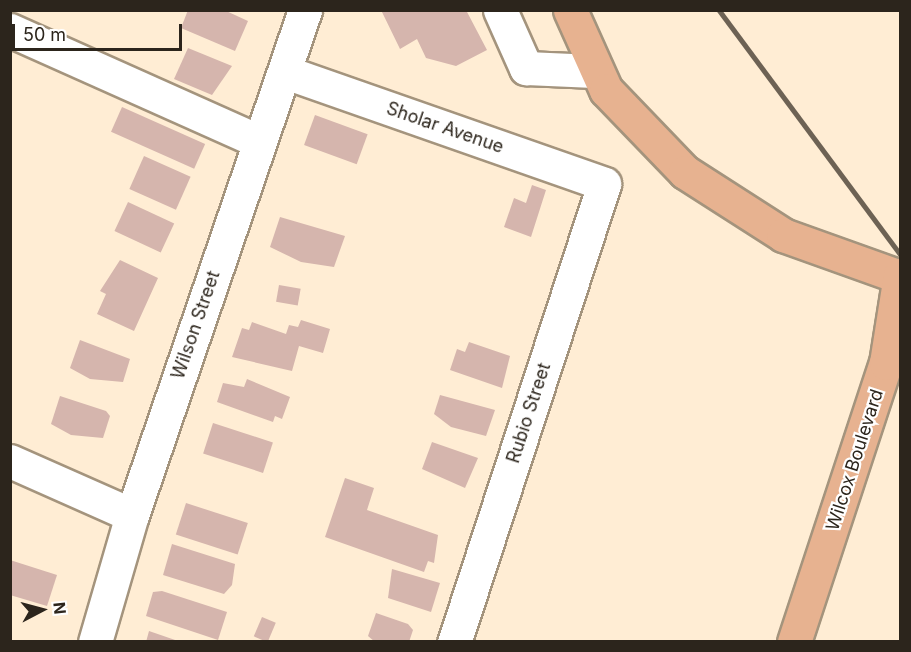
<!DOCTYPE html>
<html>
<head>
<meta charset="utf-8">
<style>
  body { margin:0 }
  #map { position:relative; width:911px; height:652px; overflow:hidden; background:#ffedd4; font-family:Inter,sans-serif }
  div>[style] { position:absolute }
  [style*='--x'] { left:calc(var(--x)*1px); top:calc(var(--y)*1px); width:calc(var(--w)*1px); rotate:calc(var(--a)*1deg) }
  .building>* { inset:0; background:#d5b5ad; transform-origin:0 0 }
  .roads { filter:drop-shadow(2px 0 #a4947d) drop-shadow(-2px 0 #a4947d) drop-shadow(0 2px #a4947d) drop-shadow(0 -2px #a4947d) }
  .minor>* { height:33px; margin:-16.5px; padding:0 16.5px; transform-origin:16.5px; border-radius:16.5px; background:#fff }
  .major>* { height:33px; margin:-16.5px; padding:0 16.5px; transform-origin:16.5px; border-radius:16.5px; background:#e7b290 }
  .rail>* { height:4.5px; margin:-2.25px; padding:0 2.25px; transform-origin:2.25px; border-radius:2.25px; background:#6d6254 }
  span { translate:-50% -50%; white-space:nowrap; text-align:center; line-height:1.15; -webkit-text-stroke:4.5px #fff; paint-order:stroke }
  .street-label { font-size:18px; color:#2c251c }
  .frame { position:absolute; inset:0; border:12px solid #2c251c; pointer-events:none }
  .north { position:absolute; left:12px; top:580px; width:60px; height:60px; -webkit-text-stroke:4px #fff; paint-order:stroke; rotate:84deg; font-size:16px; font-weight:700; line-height:24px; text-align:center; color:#2c251c }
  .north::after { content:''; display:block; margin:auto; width:21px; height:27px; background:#2c251c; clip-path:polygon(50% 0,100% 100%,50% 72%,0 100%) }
  .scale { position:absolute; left:12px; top:24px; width:170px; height:27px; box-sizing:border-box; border:3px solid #2c251c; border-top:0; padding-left:8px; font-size:18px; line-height:21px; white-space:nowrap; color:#2c251c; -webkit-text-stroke:4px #fff; paint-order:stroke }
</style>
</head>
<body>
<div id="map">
  <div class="building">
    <div style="clip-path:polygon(188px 10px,224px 10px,248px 21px,235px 51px,181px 28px)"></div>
    <div style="clip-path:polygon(381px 10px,466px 10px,487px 50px,456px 66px,426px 58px,417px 39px,400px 49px)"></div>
    <div style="clip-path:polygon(188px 48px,232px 66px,212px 95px,174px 79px)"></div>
    <div style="left:122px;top:107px;width:91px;height:27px;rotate:24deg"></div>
    <div style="left:315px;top:115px;width:56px;height:32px;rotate:20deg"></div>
    <div style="left:144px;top:156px;width:51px;height:36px;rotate:24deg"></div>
    <div style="clip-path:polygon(532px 185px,546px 190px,531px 237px,504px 227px,514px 198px,526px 203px)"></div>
    <div style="left:128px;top:202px;width:51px;height:32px;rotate:25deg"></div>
    <div style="clip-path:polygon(280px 217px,345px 236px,334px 267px,301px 262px,270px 247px)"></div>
    <div style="clip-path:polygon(120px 260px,158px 278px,134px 331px,97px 314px,106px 294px,100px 291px)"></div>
    <div style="left:279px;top:285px;width:22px;height:17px;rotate:10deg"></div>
    <div style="clip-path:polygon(301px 320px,330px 329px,323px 353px,299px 346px,292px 371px,232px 357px,242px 328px,249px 330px,252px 322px,286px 334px,289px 325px,298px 327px)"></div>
    <div style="clip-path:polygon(80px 340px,130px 359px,123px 382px,90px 379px,70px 368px)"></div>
    <div style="clip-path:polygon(469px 342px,510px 356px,502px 388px,450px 370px,457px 349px,465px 352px)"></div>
    <div style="clip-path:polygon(247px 379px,290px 397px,282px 419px,275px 416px,273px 422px,217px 402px,223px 383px,244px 387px)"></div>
    <div style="clip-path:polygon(440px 395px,495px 410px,486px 436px,451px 427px,434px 414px)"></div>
    <div style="clip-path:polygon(60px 396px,106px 411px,110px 416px,103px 438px,71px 435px,51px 424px)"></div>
    <div style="left:213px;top:423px;width:63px;height:32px;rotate:18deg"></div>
    <div style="clip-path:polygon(432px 442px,478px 458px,465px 488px,422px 469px)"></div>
    <div style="clip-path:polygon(345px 478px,374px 488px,367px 510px,438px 535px,434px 563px,428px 561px,424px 572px,325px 537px)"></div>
    <div style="left:186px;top:503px;width:65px;height:33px;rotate:18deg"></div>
    <div style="clip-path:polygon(172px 544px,235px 564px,232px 585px,224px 594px,163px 575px)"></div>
    <div style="clip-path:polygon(10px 560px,57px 575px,47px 606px,10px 595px)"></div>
    <div style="clip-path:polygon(392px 569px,440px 583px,431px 612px,388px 598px)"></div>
    <div style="clip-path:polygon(162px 591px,227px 612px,218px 640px,146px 616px,153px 592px)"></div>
    <div style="clip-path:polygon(376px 613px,408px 624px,413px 630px,409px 642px,375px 642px,368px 636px)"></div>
    <div style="left:262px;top:617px;width:15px;height:21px;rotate:23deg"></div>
    <div style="clip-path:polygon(149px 631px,178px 641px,178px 642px,146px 642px)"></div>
  </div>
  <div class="roads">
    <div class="minor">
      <div style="--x:500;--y:10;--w:64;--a:65.9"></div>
      <div style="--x:526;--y:68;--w:68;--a:2.5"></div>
      <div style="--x:10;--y:30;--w:272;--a:24.1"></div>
      <div style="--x:285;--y:72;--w:338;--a:19.3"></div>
      <div style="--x:604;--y:184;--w:482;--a:108.1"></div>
      <div style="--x:10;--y:461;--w:133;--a:23.9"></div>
      <div style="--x:95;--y:642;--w:132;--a:-73.8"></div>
      <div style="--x:132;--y:515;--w:534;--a:-71.09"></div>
    </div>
    <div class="major">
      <div style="--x:570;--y:10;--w:88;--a:65.8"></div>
      <div style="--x:606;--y:90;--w:114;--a:46.1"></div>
      <div style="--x:685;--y:172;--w:117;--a:32.7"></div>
      <div style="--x:783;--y:235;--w:124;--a:19.7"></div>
      <div style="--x:794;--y:642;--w:294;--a:-71.8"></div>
      <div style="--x:886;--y:363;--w:89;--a:-81"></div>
    </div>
  </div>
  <div class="rail">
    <div style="--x:719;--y:10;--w:304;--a:53.4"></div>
  </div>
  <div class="street-label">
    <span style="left:445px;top:128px;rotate:19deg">Sholar Avenue</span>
    <span style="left:196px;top:325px;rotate:-71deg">Wilson Street</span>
    <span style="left:529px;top:413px;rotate:-72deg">Rubio Street</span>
    <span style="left:855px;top:460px;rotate:-72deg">Wilcox Boulevard</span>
  </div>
  <div class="frame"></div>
  <div class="north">N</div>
  <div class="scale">50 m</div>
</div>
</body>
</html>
